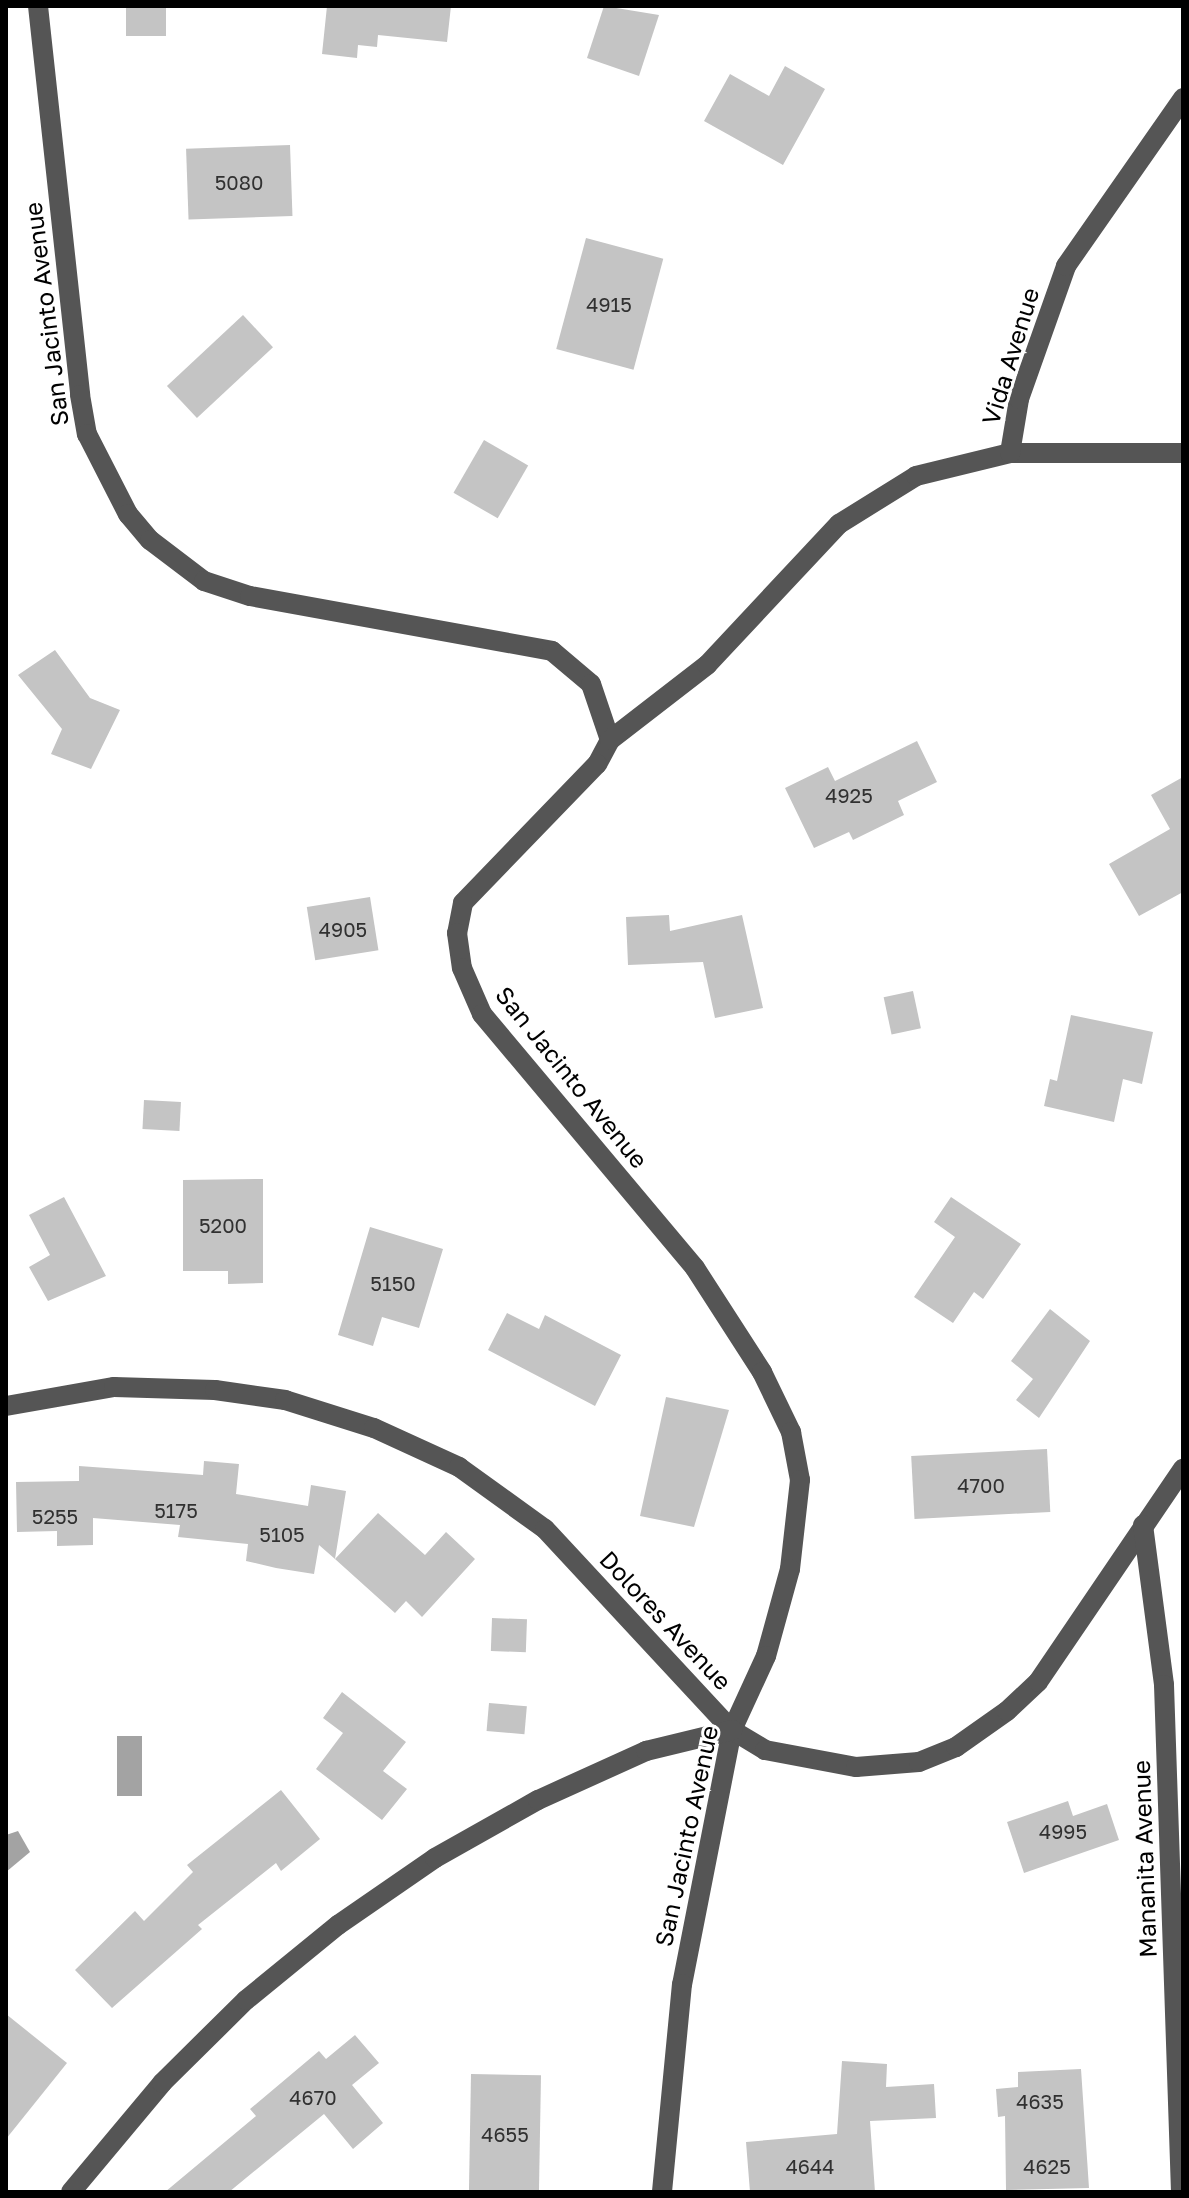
<!DOCTYPE html>
<html>
<head>
<meta charset="utf-8">
<style>
  body { margin:0 }
  #map { position:relative; width:1189px; height:2198px; overflow:hidden; background:#fff; font-family:"Golos Text",sans-serif }
  div>[style] { position:absolute }
  [style*='--x'] { left:calc(var(--x)*1px); top:calc(var(--y)*1px); width:calc(var(--w)*1px); rotate:calc(var(--a)*1deg) }
  .water>* { inset:0; background:#a3a3a3; transform-origin:0 0 }
  .building>* { inset:0; background:#c4c4c4; transform-origin:0 0 }
  .minor>* { height:20px; margin:-10px; padding:0 10px; transform-origin:10px; border-radius:10px; background:#555 }
  span { translate:-50% -50%; white-space:nowrap; text-align:center; line-height:1.15; -webkit-text-stroke:6px #fff; paint-order:stroke }
  .number-label { font-size:20px; color:#313131 }
  .number-label span { -webkit-text-stroke-width:0 }
  .street-label { font-size:24px; color:#000 }
  .frame { position:absolute; inset:0; border:8px solid #000; pointer-events:none }
</style>
</head>
<body>
<div id="map">
  <div class="water">
    <div style="left:117px;top:1736px;width:25px;height:60px"></div>
    <div style="clip-path:polygon(18px 1831px,30px 1852px,6px 1872px,6px 1835px)"></div>
  </div>
  <div class="building">
    <div style="left:126px;top:6px;width:40px;height:30px"></div>
    <div style="clip-path:polygon(327px 6px,451px 6px,447px 42px,378px 35px,377px 47px,358px 45px,357px 58px,322px 54px)"></div>
    <div style="clip-path:polygon(604px 6px,659px 15px,639px 76px,587px 58px)"></div>
    <div style="clip-path:polygon(785px 66px,825px 89px,783px 165px,704px 121px,730px 74px,769px 96px)"></div>
    <div style="left:290px;top:145px;width:71px;height:104px;rotate:88deg"></div>
    <div style="left:586px;top:238px;width:80px;height:115px;rotate:15deg"></div>
    <div style="left:243px;top:315px;width:44px;height:104px;rotate:47deg"></div>
    <div style="left:484px;top:440px;width:51px;height:61px;rotate:30deg"></div>
    <div style="clip-path:polygon(55px 650px,90px 698px,120px 710px,91px 769px,51px 754px,62px 729px,18px 675px)"></div>
    <div style="clip-path:polygon(917px 741px,937px 782px,898px 801px,904px 815px,853px 840px,849px 832px,814px 848px,785px 788px,828px 767px,835px 781px)"></div>
    <div style="clip-path:polygon(1183px 777px,1183px 892px,1139px 916px,1109px 864px,1170px 829px,1151px 795px)"></div>
    <div style="left:370px;top:897px;width:54px;height:64px;rotate:81deg"></div>
    <div style="clip-path:polygon(669px 915px,670px 931px,742px 915px,763px 1008px,715px 1018px,703px 962px,628px 965px,626px 917px)"></div>
    <div style="left:913px;top:991px;width:38px;height:30px;rotate:78deg"></div>
    <div style="clip-path:polygon(1071px 1015px,1153px 1032px,1142px 1084px,1123px 1079px,1114px 1122px,1044px 1106px,1050px 1079px,1057px 1081px)"></div>
    <div style="left:144px;top:1100px;width:37px;height:29px;rotate:3deg"></div>
    <div style="clip-path:polygon(263px 1179px,263px 1283px,228px 1284px,228px 1271px,183px 1271px,183px 1180px)"></div>
    <div style="clip-path:polygon(64px 1197px,106px 1276px,48px 1301px,29px 1267px,50px 1255px,29px 1215px)"></div>
    <div style="clip-path:polygon(951px 1197px,1021px 1244px,983px 1299px,974px 1292px,953px 1323px,914px 1297px,955px 1237px,934px 1222px)"></div>
    <div style="clip-path:polygon(370px 1227px,443px 1249px,419px 1328px,382px 1317px,373px 1346px,338px 1335px)"></div>
    <div style="clip-path:polygon(1050px 1309px,1090px 1341px,1039px 1418px,1016px 1400px,1033px 1379px,1011px 1361px)"></div>
    <div style="clip-path:polygon(507px 1313px,539px 1329px,545px 1315px,621px 1355px,595px 1406px,488px 1350px)"></div>
    <div style="clip-path:polygon(666px 1397px,729px 1410px,694px 1527px,640px 1516px)"></div>
    <div style="left:1047px;top:1449px;width:63px;height:136px;rotate:87deg"></div>
    <div style="clip-path:polygon(204px 1461px,239px 1464px,236px 1494px,308px 1506px,311px 1485px,346px 1491px,335px 1559px,319px 1545px,314px 1574px,276px 1568px,246px 1561px,248px 1544px,178px 1537px,180px 1525px,93px 1518px,93px 1545px,57px 1546px,57px 1531px,17px 1532px,16px 1482px,79px 1481px,79px 1466px,203px 1475px)"></div>
    <div style="clip-path:polygon(378px 1513px,425px 1555px,446px 1532px,475px 1559px,422px 1617px,406px 1601px,395px 1613px,335px 1559px)"></div>
    <div style="left:492px;top:1618px;width:35px;height:33px;rotate:2deg"></div>
    <div style="clip-path:polygon(342px 1692px,406px 1742px,383px 1771px,407px 1789px,382px 1820px,316px 1769px,343px 1733px,323px 1718px)"></div>
    <div style="left:489px;top:1703px;width:38px;height:28px;rotate:5deg"></div>
    <div style="clip-path:polygon(281px 1790px,320px 1839px,281px 1871px,276px 1863px,198px 1925px,202px 1929px,112px 2008px,75px 1970px,135px 1911px,144px 1921px,193px 1872px,187px 1865px)"></div>
    <div style="clip-path:polygon(1068px 1801px,1073px 1816px,1107px 1804px,1119px 1840px,1024px 1873px,1007px 1822px)"></div>
    <div style="clip-path:polygon(6px 2014px,67px 2063px,6px 2139px)"></div>
    <div style="clip-path:polygon(355px 2035px,379px 2063px,352px 2085px,383px 2123px,353px 2149px,324px 2114px,229px 2192px,165px 2192px,256px 2116px,250px 2109px,319px 2051px,326px 2059px)"></div>
    <div style="clip-path:polygon(842px 2061px,887px 2064px,886px 2087px,934px 2084px,936px 2118px,870px 2121px,875px 2192px,750px 2192px,746px 2142px,837px 2134px)"></div>
    <div style="clip-path:polygon(1081px 2069px,1089px 2188px,1006px 2190px,1005px 2116px,998px 2117px,996px 2089px,1018px 2087px,1018px 2072px)"></div>
    <div style="left:471px;top:2074px;width:70px;height:118px;rotate:1deg"></div>
  </div>
  <div class="minor">
    <div style="--x:38;--y:6;--w:391;--a:83.8"></div>
    <div style="--x:80;--y:395;--w:40;--a:80"></div>
    <div style="--x:87;--y:434;--w:90;--a:62.9"></div>
    <div style="--x:128;--y:514;--w:34;--a:50"></div>
    <div style="--x:150;--y:540;--w:68;--a:37.2"></div>
    <div style="--x:204;--y:581;--w:48;--a:18.1"></div>
    <div style="--x:250;--y:596;--w:307;--a:10.3"></div>
    <div style="--x:552;--y:651;--w:51;--a:40.2"></div>
    <div style="--x:591;--y:684;--w:59;--a:71.3"></div>
    <div style="--x:610;--y:740;--w:27;--a:118"></div>
    <div style="--x:597;--y:764;--w:193;--a:134"></div>
    <div style="--x:463;--y:903;--w:31;--a:101"></div>
    <div style="--x:457;--y:933;--w:35;--a:82"></div>
    <div style="--x:462;--y:968;--w:50;--a:66.5"></div>
    <div style="--x:482;--y:1014;--w:331;--a:50"></div>
    <div style="--x:695;--y:1268;--w:124;--a:57.2"></div>
    <div style="--x:762;--y:1372;--w:67;--a:64.2"></div>
    <div style="--x:791;--y:1432;--w:49;--a:79.4"></div>
    <div style="--x:800;--y:1480;--w:90;--a:96.4"></div>
    <div style="--x:790;--y:1569;--w:90;--a:105.4"></div>
    <div style="--x:766;--y:1656;--w:81;--a:114.7"></div>
    <div style="--x:732;--y:1730;--w:259;--a:101.1"></div>
    <div style="--x:682;--y:1984;--w:209;--a:95.5"></div>
    <div style="--x:1010;--y:453;--w:173;--a:0"></div>
    <div style="--x:610;--y:740;--w:123;--a:-37.7"></div>
    <div style="--x:707;--y:665;--w:193;--a:-46.9"></div>
    <div style="--x:839;--y:524;--w:91;--a:-31.9"></div>
    <div style="--x:916;--y:476;--w:97;--a:-13.7"></div>
    <div style="--x:1010;--y:453;--w:55;--a:-80.5"></div>
    <div style="--x:1019;--y:399;--w:141;--a:-70.5"></div>
    <div style="--x:1066;--y:266;--w:205;--a:-55.1"></div>
    <div style="--x:6;--y:1406;--w:110;--a:-10"></div>
    <div style="--x:114;--y:1387;--w:101;--a:1.7"></div>
    <div style="--x:215;--y:1390;--w:71;--a:8.1"></div>
    <div style="--x:285;--y:1400;--w:93;--a:17.5"></div>
    <div style="--x:374;--y:1428;--w:94;--a:24.6"></div>
    <div style="--x:459;--y:1467;--w:106;--a:35.8"></div>
    <div style="--x:545;--y:1529;--w:275;--a:47.1"></div>
    <div style="--x:732;--y:1730;--w:39;--a:31"></div>
    <div style="--x:765;--y:1750;--w:93;--a:10.6"></div>
    <div style="--x:856;--y:1767;--w:63;--a:-4.5"></div>
    <div style="--x:919;--y:1762;--w:40;--a:-22"></div>
    <div style="--x:956;--y:1747;--w:62;--a:-35.2"></div>
    <div style="--x:1007;--y:1711;--w:42;--a:-43.1"></div>
    <div style="--x:1038;--y:1682;--w:258;--a:-55.8"></div>
    <div style="--x:1143;--y:1525;--w:161;--a:82.5"></div>
    <div style="--x:1164;--y:1685;--w:507;--a:88.08"></div>
    <div style="--x:71;--y:2192;--w:142;--a:-50.1"></div>
    <div style="--x:162;--y:2083;--w:118;--a:-44.7"></div>
    <div style="--x:246;--y:2000;--w:119;--a:-39.2"></div>
    <div style="--x:338;--y:1925;--w:118;--a:-34.6"></div>
    <div style="--x:435;--y:1858;--w:118;--a:-29.4"></div>
    <div style="--x:538;--y:1800;--w:119;--a:-24.4"></div>
    <div style="--x:646;--y:1751;--w:89;--a:-13.7"></div>
  </div>
  <div class="number-label">
    <span style="left:239px;top:182px">5080</span>
    <span style="left:609px;top:304px">4915</span>
    <span style="left:849px;top:795px">4925</span>
    <span style="left:343px;top:929px">4905</span>
    <span style="left:223px;top:1225px">5200</span>
    <span style="left:393px;top:1283px">5150</span>
    <span style="left:981px;top:1485px">4700</span>
    <span style="left:176px;top:1510px">5175</span>
    <span style="left:55px;top:1516px">5255</span>
    <span style="left:282px;top:1534px">5105</span>
    <span style="left:1063px;top:1831px">4995</span>
    <span style="left:313px;top:2097px">4670</span>
    <span style="left:1040px;top:2101px">4635</span>
    <span style="left:505px;top:2134px">4655</span>
    <span style="left:810px;top:2166px">4644</span>
    <span style="left:1047px;top:2166px">4625</span>
  </div>
  <div class="street-label">
    <span style="left:46px;top:314px;rotate:-97deg">San Jacinto Avenue</span>
    <span style="left:1010px;top:356px;rotate:-73deg">Vida Avenue</span>
    <span style="left:572px;top:1077px;rotate:51deg">San Jacinto Avenue</span>
    <span style="left:666px;top:1620px;rotate:47deg">Dolores Avenue</span>
    <span style="left:686px;top:1836px;rotate:-78deg">San Jacinto Avenue</span>
    <span style="left:1144px;top:1859px;rotate:-92deg">Mananita Avenue</span>
  </div>
  <div class="frame"></div>
</div>
</body>
</html>
